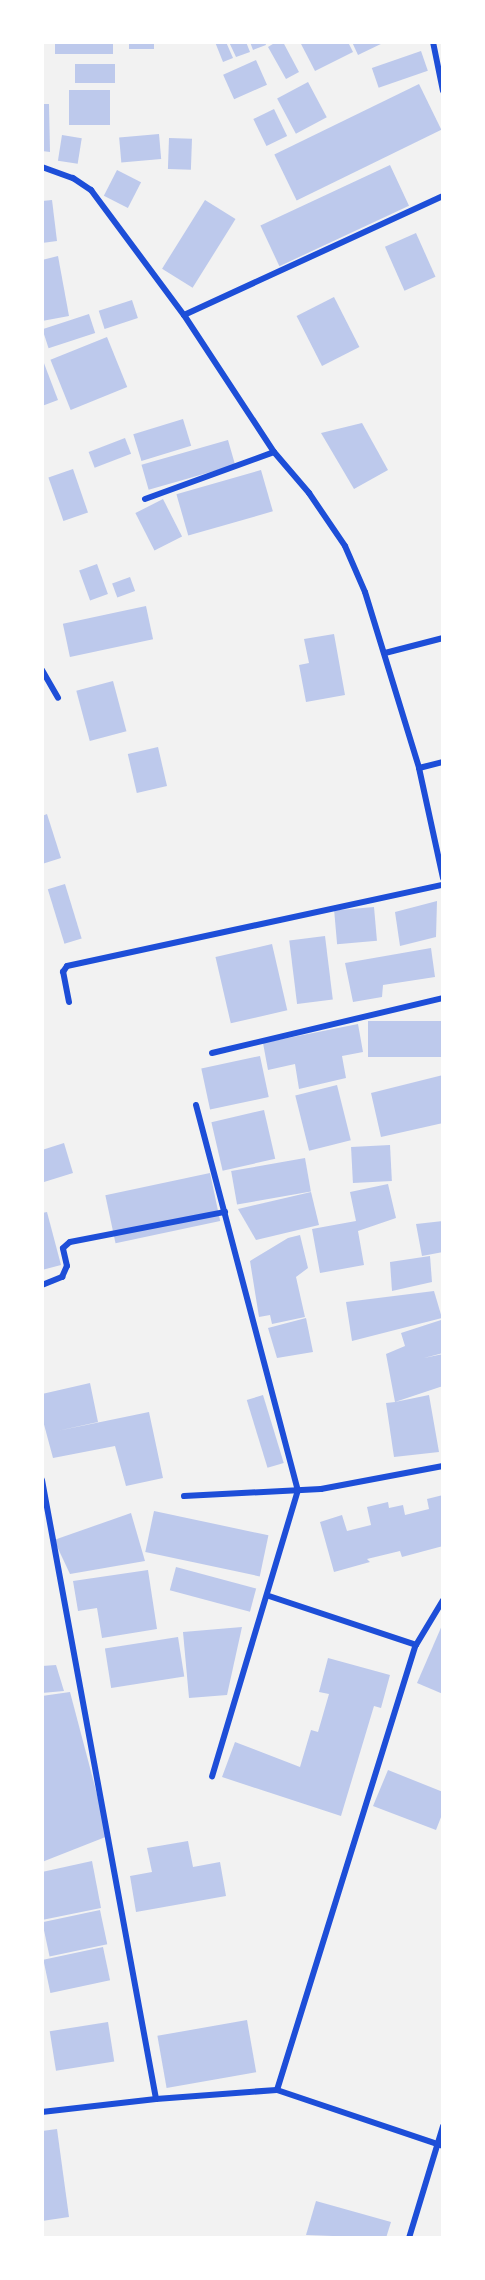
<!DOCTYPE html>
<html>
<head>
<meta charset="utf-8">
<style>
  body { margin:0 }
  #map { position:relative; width:485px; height:2280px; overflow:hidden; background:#f2f2f2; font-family:"Alegreya Sans",sans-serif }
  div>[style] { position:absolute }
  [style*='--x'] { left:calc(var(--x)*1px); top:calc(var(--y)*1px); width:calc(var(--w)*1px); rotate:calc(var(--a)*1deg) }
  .building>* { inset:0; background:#bdc9ec; transform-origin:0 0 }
  .minor>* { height:6px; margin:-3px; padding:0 3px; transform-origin:3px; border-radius:3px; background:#1d4ed8 }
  span { translate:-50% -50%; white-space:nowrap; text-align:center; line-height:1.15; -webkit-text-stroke:4.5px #fff; paint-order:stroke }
  .frame { position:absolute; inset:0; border:44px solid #fff; pointer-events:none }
</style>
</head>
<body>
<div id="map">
  <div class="building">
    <div style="left:55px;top:42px;width:58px;height:12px"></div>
    <div style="left:129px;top:42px;width:25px;height:7px"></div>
    <div style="clip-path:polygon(215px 42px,226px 42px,233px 58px,223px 62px)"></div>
    <div style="clip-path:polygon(229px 42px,246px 42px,250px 52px,236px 57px)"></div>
    <div style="clip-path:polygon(250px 42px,265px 42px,266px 45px,253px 50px)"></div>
    <div style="clip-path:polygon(276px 42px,283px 42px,299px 72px,286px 79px,268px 47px)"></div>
    <div style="clip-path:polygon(300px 42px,348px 42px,353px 52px,315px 71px)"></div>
    <div style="clip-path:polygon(352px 42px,385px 42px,358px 55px)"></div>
    <div style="left:421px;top:51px;width:21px;height:52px;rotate:71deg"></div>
    <div style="left:256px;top:60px;width:27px;height:36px;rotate:66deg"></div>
    <div style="left:75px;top:64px;width:40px;height:19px"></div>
    <div style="left:308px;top:82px;width:40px;height:35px;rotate:62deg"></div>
    <div style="left:419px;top:84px;width:51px;height:161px;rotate:64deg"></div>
    <div style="left:69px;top:90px;width:41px;height:35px"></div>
    <div style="clip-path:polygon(42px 104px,49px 104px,50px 152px,42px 151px)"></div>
    <div style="left:274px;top:109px;width:30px;height:23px;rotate:64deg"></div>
    <div style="left:159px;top:134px;width:25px;height:40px;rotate:85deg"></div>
    <div style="left:62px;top:135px;width:20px;height:26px;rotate:9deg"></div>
    <div style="left:169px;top:138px;width:23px;height:31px;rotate:2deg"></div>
    <div style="left:390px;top:165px;width:45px;height:143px;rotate:65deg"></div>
    <div style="left:117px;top:170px;width:27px;height:29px;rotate:27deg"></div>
    <div style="clip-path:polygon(52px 200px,57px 241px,42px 243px,42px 201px)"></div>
    <div style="left:205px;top:200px;width:36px;height:81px;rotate:32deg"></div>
    <div style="left:416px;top:233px;width:48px;height:34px;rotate:66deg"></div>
    <div style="clip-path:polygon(58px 256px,69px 316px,42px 321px,42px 260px)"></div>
    <div style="left:334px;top:297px;width:56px;height:42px;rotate:63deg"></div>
    <div style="left:132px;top:300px;width:19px;height:35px;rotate:72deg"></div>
    <div style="left:89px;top:314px;width:20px;height:49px;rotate:72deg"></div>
    <div style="left:107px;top:337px;width:54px;height:61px;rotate:68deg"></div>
    <div style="clip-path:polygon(42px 358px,58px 400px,42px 406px)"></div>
    <div style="left:183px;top:419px;width:28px;height:52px;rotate:73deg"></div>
    <div style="clip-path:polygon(362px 423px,388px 470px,354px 489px,321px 433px)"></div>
    <div style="left:125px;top:438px;width:17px;height:39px;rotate:69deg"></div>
    <div style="left:228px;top:440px;width:26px;height:90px;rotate:74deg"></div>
    <div style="left:73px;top:469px;width:46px;height:26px;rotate:71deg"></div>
    <div style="left:261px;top:470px;width:43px;height:88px;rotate:74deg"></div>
    <div style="left:163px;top:499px;width:42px;height:31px;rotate:63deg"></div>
    <div style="left:97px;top:564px;width:32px;height:19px;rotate:70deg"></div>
    <div style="left:130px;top:577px;width:15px;height:19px;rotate:70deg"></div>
    <div style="left:146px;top:606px;width:34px;height:85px;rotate:78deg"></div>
    <div style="clip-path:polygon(334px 634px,345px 695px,306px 702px,299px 665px,309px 663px,304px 639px)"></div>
    <div style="left:113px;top:681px;width:52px;height:38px;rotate:75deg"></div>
    <div style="left:158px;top:747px;width:40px;height:31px;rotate:77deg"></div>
    <div style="clip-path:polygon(47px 814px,61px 858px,42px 864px,42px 816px)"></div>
    <div style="left:65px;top:884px;width:57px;height:18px;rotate:73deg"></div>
    <div style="clip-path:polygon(437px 901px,436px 937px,400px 946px,395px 912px)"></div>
    <div style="left:374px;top:907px;width:34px;height:40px;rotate:85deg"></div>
    <div style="left:325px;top:936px;width:64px;height:36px;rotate:83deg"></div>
    <div style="left:272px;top:944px;width:68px;height:58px;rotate:77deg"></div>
    <div style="clip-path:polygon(431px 948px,435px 977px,383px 985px,382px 997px,353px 1002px,345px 963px)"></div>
    <div style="left:443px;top:1021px;width:36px;height:75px;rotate:90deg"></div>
    <div style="clip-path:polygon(358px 1024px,363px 1052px,342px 1056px,346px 1078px,299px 1089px,295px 1064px,268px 1070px,263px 1043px)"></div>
    <div style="left:260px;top:1056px;width:42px;height:60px;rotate:78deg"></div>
    <div style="clip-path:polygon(443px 1075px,443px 1123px,381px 1137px,371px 1093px)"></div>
    <div style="left:337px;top:1085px;width:57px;height:43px;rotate:76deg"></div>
    <div style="left:264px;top:1110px;width:50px;height:54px;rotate:77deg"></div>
    <div style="clip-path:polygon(64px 1143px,73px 1173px,44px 1182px,42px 1150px)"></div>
    <div style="left:390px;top:1145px;width:36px;height:39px;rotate:87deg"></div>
    <div style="left:305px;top:1158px;width:34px;height:75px;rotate:80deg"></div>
    <div style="left:210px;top:1173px;width:49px;height:107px;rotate:78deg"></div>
    <div style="clip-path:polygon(388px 1184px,396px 1218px,358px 1231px,364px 1265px,320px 1273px,312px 1229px,356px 1221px,350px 1192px)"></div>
    <div style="clip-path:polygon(311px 1192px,319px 1225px,256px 1240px,238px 1209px)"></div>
    <div style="clip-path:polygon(47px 1212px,61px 1265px,42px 1270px,42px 1213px)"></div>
    <div style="clip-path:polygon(443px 1221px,443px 1252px,422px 1256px,416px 1224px)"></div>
    <div style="clip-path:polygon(300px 1235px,308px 1268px,296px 1277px,305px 1317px,272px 1324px,270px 1315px,259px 1317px,250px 1261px,288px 1238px)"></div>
    <div style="clip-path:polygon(430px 1256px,432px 1282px,392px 1291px,390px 1262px)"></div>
    <div style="clip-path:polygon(434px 1291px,442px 1318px,352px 1341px,346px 1302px)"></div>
    <div style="clip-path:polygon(306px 1318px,313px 1352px,277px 1358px,268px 1328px)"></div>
    <div style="clip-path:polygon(441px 1320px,443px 1353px,424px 1358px,443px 1354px,443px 1386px,395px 1402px,429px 1395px,439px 1452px,394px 1457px,386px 1403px,395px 1402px,386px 1354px,405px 1346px,401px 1333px)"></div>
    <div style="clip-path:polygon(90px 1383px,98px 1422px,57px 1431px,149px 1412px,163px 1478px,126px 1486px,115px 1446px,53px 1458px,42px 1417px,42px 1394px)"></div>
    <div style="left:263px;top:1395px;width:71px;height:17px;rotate:73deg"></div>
    <div style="clip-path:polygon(443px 1495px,443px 1546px,402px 1557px,400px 1551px,367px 1559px,370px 1562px,334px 1572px,320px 1522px,342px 1515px,347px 1531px,371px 1525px,367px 1507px,388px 1502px,389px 1508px,403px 1505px,405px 1515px,429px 1509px,427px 1499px)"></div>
    <div style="left:154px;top:1511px;width:117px;height:42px;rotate:12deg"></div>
    <div style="clip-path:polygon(131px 1513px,145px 1561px,70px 1574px,54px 1540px)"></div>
    <div style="left:176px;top:1567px;width:83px;height:24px;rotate:15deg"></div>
    <div style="clip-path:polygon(148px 1570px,157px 1629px,102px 1638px,97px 1608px,78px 1611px,73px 1581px)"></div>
    <div style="clip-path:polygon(443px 1623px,443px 1694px,417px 1683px)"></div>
    <div style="clip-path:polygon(242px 1627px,227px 1695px,189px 1698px,183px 1632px)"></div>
    <div style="left:178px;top:1637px;width:40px;height:74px;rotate:81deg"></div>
    <div style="clip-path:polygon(328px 1658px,390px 1675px,381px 1708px,374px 1706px,341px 1816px,222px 1777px,235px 1742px,300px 1767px,311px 1730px,318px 1732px,329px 1694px,319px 1692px)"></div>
    <div style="clip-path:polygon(56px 1665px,64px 1691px,42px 1693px,42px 1666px)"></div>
    <div style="clip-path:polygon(70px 1692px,108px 1836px,42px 1862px,42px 1696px)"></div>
    <div style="clip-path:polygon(388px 1770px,443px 1792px,443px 1812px,436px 1830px,373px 1806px)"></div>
    <div style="clip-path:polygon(188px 1841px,193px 1867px,220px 1862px,226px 1896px,136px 1912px,130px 1876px,152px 1872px,147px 1848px)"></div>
    <div style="clip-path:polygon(92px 1861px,101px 1908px,42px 1920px,42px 1872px)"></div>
    <div style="left:100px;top:1910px;width:35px;height:59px;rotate:78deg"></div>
    <div style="left:103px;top:1947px;width:34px;height:61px;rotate:78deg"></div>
    <div style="left:247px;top:2020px;width:53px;height:91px;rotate:80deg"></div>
    <div style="left:108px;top:2022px;width:40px;height:59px;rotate:81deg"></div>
    <div style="clip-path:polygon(57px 2129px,69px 2217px,42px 2221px,42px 2131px)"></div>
    <div style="clip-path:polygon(316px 2201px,391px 2222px,386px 2238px,306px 2235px)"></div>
  </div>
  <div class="minor">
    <div style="--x:433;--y:42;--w:50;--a:78.5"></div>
    <div style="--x:42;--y:167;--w:33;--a:20"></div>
    <div style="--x:73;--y:178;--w:22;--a:34"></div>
    <div style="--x:91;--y:190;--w:156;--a:53.4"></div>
    <div style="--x:184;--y:315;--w:285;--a:-24.7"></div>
    <div style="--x:184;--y:315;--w:164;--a:56.7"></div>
    <div style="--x:274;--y:452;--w:54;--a:49.5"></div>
    <div style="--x:309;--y:493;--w:64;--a:55.8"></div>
    <div style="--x:345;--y:546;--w:50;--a:66.5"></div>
    <div style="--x:365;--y:592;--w:184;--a:72.9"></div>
    <div style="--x:419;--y:768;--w:113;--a:77.7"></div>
    <div style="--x:145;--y:499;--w:137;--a:-20"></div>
    <div style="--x:385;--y:653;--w:60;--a:-14.5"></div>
    <div style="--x:42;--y:670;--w:32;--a:60"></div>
    <div style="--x:419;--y:768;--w:25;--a:-14"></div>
    <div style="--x:69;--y:1002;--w:31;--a:-101"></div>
    <div style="--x:63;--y:972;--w:7;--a:-56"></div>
    <div style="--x:67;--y:966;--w:385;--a:-12.2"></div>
    <div style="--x:212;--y:1053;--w:237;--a:-13.4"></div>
    <div style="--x:196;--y:1105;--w:398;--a:75.2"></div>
    <div style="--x:298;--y:1490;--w:299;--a:106.7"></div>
    <div style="--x:42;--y:1285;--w:22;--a:-22"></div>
    <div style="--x:62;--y:1277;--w:12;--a:-66"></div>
    <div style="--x:67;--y:1266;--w:18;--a:-103"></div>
    <div style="--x:63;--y:1248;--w:9;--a:-41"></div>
    <div style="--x:70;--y:1242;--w:158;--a:-11"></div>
    <div style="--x:42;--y:1480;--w:629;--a:79.56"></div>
    <div style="--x:156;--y:2099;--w:115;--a:173.5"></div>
    <div style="--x:184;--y:1496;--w:137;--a:-2.9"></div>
    <div style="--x:321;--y:1489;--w:124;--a:-10.7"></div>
    <div style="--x:269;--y:1596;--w:155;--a:18.4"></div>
    <div style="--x:277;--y:2090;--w:466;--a:-72.7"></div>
    <div style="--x:416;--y:1645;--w:52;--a:-59"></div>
    <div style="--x:156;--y:2099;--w:121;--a:-4.3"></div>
    <div style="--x:277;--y:2090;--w:175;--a:18.6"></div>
    <div style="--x:409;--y:2238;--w:117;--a:-73.1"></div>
  </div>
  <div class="frame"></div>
</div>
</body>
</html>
